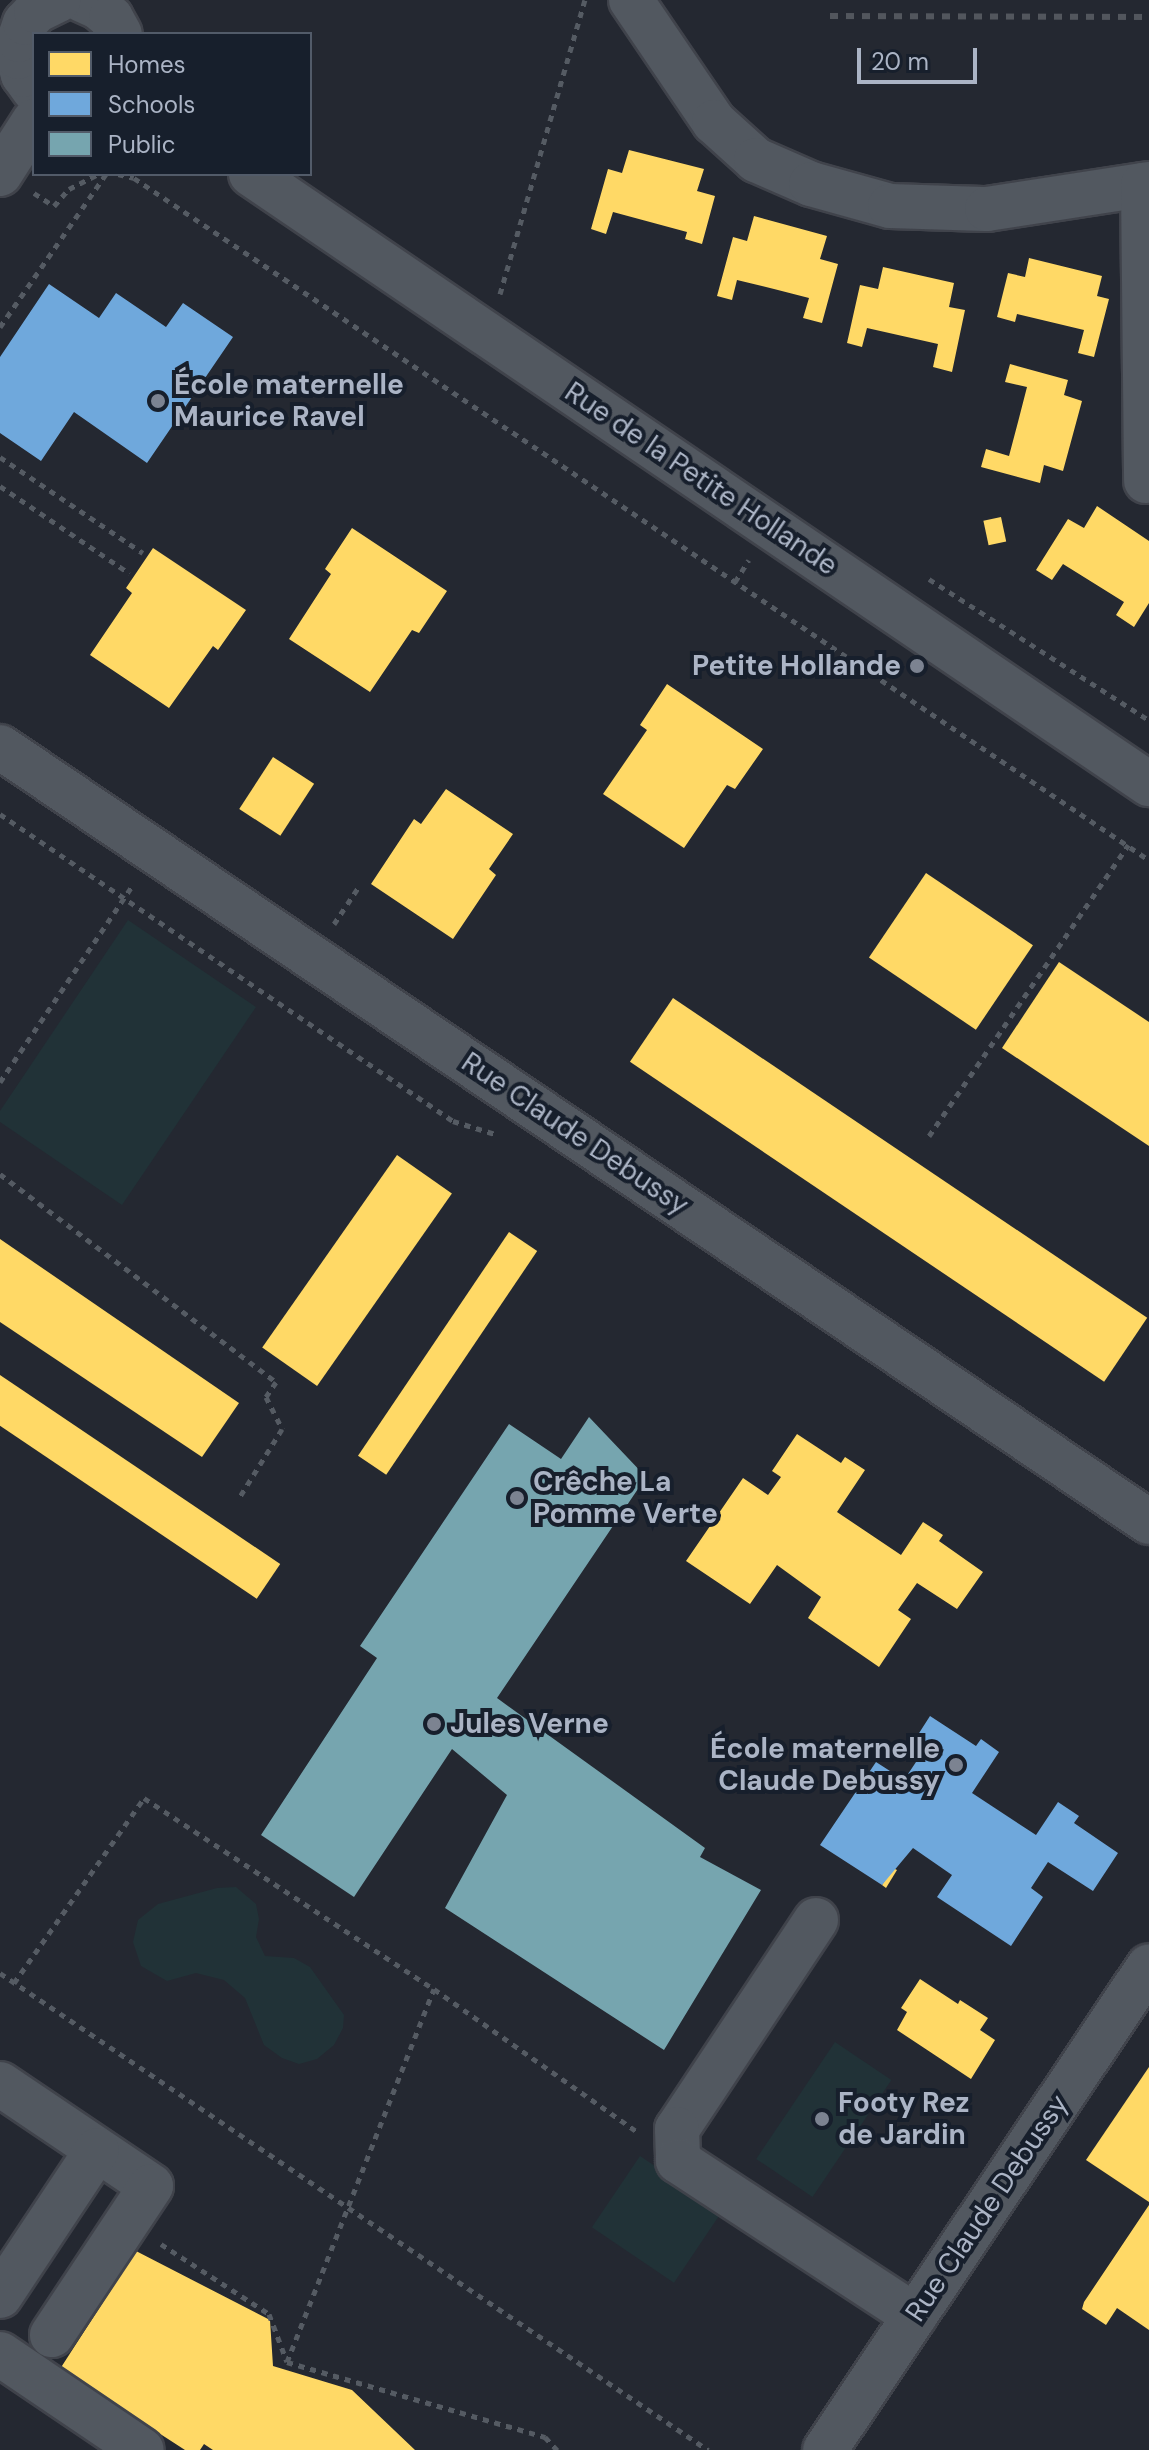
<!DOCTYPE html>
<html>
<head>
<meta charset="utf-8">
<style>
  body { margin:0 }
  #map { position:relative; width:1149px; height:2450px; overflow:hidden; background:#242831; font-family:"DM Sans",sans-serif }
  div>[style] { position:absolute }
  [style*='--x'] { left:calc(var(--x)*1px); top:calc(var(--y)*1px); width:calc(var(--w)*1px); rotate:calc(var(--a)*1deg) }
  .green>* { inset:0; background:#213237; transform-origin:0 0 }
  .homes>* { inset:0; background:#ffd966; transform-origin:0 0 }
  .schools>* { inset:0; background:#6fa8dc }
  .public>* { inset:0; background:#76a5af }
  .path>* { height:5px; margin-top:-2.5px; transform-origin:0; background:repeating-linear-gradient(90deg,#555b63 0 6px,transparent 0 12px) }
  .roads { filter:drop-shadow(2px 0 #40434b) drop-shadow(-2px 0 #40434b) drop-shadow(0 2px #40434b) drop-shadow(0 -2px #40434b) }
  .minor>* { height:44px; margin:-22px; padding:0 22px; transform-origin:22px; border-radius:22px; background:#525860 }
  .rail>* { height:6px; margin-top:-3px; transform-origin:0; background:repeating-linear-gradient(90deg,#52565d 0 8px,transparent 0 16px) }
  .dots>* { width:22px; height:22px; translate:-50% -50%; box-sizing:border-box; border:4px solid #171f2c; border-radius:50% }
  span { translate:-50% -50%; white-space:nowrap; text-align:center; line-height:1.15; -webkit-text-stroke:8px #171f2c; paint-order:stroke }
  .poi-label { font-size:28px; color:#abb4c5; font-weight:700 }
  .left { translate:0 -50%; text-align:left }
  .right { translate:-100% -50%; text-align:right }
  .street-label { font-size:28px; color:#abb4c5 }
  .legend { position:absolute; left:32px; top:32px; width:280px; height:144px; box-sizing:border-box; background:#171f2c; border:2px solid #525b69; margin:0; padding:10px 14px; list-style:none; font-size:24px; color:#abb4c5 }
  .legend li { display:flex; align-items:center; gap:16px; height:40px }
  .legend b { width:40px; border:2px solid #525b69 }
  .scale { position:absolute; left:857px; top:48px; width:120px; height:36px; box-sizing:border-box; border:4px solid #abb4c5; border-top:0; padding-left:10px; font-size:24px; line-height:28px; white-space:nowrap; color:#abb4c5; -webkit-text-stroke:6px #171f2c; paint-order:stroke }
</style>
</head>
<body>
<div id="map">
  <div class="green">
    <div style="clip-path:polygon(128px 920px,256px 1007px,122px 1205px,0 1122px,0 1111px)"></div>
    <div style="clip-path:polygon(236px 1887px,256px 1904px,259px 1919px,256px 1937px,265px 1956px,294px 1958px,310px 1967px,344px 2015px,343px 2028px,334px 2045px,317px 2059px,299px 2064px,282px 2058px,264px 2045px,245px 1998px,224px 1980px,196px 1973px,167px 1981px,141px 1966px,133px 1942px,138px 1920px,158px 1904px,217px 1888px)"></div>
    <div style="left:835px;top:2042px;width:68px;height:141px;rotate:34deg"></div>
    <div style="left:640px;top:2156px;width:99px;height:86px;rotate:34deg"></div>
  </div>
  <div class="homes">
    <div style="clip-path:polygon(629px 150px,704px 169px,697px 191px,715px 196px,702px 244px,685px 239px,687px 232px,613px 212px,606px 234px,591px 229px,608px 169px,622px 173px)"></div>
    <div style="clip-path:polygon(754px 216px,827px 236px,820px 259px,838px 264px,822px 323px,803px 318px,809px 298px,774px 289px,737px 280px,732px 300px,717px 296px,733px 237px,747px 241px)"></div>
    <div style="clip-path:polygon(1029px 258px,1102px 276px,1097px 296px,1109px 299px,1094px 357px,1078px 353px,1084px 330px,1017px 314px,1015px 322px,997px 317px,1008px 273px,1025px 277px)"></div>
    <div style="clip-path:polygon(883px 267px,954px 283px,949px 307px,965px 310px,952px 372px,933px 367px,938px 344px,867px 328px,862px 347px,847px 343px,860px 285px,878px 289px)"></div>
    <div style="clip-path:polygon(1010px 364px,1068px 380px,1064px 395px,1082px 401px,1063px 471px,1044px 465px,1040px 483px,981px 467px,986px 449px,1009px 456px,1018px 422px,1027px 387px,1005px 382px)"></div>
    <div style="clip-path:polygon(1097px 506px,1149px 541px,1149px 603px,1134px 627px,1116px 615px,1124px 602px,1063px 564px,1052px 580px,1036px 570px,1068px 519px,1084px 528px)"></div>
    <div style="left:1001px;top:517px;width:25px;height:18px;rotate:78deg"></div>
    <div style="clip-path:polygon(352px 528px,447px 591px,419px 633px,412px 630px,370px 692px,289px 639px,331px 574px,325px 569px)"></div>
    <div style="clip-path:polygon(153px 548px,246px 610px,218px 650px,213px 646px,169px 708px,90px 655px,132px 593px,126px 588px)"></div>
    <div style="clip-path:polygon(667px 684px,763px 749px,735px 789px,727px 785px,684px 848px,603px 794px,647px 730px,640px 725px)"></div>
    <div style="left:273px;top:757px;width:49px;height:62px;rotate:33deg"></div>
    <div style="clip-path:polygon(446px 789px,513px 834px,489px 869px,496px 875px,453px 939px,371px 884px,414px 819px,421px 824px)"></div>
    <div style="left:926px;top:873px;width:129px;height:102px;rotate:34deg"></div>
    <div style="clip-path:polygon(1059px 962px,1149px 1022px,1149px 1146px,1002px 1048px)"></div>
    <div style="left:673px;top:998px;width:572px;height:77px;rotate:34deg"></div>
    <div style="left:397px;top:1155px;width:67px;height:235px;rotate:35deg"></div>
    <div style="left:509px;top:1232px;width:34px;height:270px;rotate:34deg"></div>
    <div style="clip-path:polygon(0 1239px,239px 1403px,202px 1457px,0 1322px)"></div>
    <div style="left:0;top:1375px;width:338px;height:42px;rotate:34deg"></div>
    <div style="clip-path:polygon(797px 1434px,841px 1463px,845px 1457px,865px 1470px,837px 1512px,901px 1555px,923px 1522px,943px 1535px,939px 1541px,983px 1572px,957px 1609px,917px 1583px,898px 1610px,911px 1619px,879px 1667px,808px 1618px,821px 1597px,777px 1565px,750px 1604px,686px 1561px,743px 1478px,768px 1495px,781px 1477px,772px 1471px)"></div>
    <div style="clip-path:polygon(893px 1868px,897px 1870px,886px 1888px,882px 1885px)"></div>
    <div style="clip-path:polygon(920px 1979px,958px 2004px,960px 2000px,988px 2018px,980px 2030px,995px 2040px,971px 2079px,897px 2030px,907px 2012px,901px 2008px)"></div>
    <div style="clip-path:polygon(1149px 2067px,1149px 2202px,1086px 2160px)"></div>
    <div style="clip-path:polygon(1149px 2205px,1149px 2330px,1117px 2308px,1106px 2325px,1082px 2309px,1084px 2302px)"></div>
    <div style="clip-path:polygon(136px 2251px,270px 2320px,273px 2366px,352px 2390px,415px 2450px,213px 2450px,204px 2444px,200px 2450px,185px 2450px,60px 2369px)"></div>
  </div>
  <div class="schools">
    <div style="clip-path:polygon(49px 284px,99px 318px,116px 293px,166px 327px,183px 303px,233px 337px,147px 463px,74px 412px,41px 461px,0 433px,0 357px)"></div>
    <div style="clip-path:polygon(930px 1716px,976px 1746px,981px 1739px,999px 1752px,972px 1793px,1036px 1835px,1058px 1802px,1079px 1816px,1074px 1823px,1118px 1853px,1093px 1891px,1048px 1862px,1031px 1888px,1043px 1897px,1011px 1946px,937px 1897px,952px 1875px,913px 1848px,882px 1885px,820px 1845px,876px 1762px,904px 1780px,916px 1762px,905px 1755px)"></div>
  </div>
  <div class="public">
    <div style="clip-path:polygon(589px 1417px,646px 1477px,497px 1698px,705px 1848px,700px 1857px,761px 1890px,664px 2050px,445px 1908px,507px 1795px,452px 1749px,354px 1897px,261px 1835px,377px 1658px,360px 1646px,509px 1424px,561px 1459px)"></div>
  </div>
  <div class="path">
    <div style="--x:118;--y:174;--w:16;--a:14"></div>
    <div style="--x:134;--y:178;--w:1223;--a:33.9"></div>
    <div style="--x:34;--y:193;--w:24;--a:33"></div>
    <div style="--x:54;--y:206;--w:23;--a:-49"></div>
    <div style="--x:69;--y:189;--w:34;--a:-27"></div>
    <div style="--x:500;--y:294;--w:306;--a:-73.9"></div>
    <div style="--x:0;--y:327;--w:186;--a:-55.3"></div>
    <div style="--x:0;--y:457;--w:172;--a:33.9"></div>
    <div style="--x:0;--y:486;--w:156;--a:34"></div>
    <div style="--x:929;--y:579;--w:261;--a:32.7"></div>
    <div style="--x:735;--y:582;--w:26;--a:-58"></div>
    <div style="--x:0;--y:814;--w:547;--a:34.13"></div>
    <div style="--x:453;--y:1121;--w:44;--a:17.2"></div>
    <div style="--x:334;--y:924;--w:43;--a:-56.3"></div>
    <div style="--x:0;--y:1082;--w:238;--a:-56"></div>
    <div style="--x:929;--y:1136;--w:353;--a:-55.6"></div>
    <div style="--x:0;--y:1174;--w:346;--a:37"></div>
    <div style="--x:276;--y:1382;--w:18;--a:124"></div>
    <div style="--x:266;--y:1397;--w:36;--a:63"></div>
    <div style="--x:282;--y:1429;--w:81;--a:121.9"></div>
    <div style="--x:0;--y:1973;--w:854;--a:33.97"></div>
    <div style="--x:14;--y:1983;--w:226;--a:-54.9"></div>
    <div style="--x:144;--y:1798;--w:347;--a:33.4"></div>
    <div style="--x:161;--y:2244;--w:129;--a:32.9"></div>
    <div style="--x:269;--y:2314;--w:51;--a:69.4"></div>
    <div style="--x:287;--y:2362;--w:269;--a:16.2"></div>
    <div style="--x:545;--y:2437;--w:18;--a:47"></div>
    <div style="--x:287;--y:2362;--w:401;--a:-68.5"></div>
    <div style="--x:434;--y:1989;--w:247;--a:35.1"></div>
  </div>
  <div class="roads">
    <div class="minor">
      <div style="--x:82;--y:0;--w:17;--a:24"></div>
      <div style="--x:98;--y:7;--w:17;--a:40"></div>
      <div style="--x:111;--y:18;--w:18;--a:61"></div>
      <div style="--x:631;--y:0;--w:148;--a:55.8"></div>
      <div style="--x:714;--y:122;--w:57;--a:42.1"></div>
      <div style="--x:756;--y:160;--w:60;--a:23.6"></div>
      <div style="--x:811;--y:184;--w:82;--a:15.6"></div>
      <div style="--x:890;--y:206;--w:97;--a:1.8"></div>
      <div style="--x:987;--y:209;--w:164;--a:-8.8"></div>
      <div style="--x:34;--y:90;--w:19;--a:-126"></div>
      <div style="--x:23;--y:75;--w:19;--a:-106"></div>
      <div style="--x:18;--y:57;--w:17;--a:-87"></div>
      <div style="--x:19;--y:40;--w:18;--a:-71"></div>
      <div style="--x:25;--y:23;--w:16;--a:-47"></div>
      <div style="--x:36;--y:11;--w:25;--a:-26"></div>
      <div style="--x:0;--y:174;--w:63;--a:-57.3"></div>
      <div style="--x:251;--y:174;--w:1086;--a:34.19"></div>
      <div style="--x:1143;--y:185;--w:296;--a:89.4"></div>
      <div style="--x:0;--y:747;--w:1386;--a:34"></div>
      <div style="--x:816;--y:1920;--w:251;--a:123.6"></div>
      <div style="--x:677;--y:2129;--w:32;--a:88"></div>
      <div style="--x:678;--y:2161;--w:283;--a:33.2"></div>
      <div style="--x:0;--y:2084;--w:182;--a:34"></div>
      <div style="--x:151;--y:2186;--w:179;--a:123.6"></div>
      <div style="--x:0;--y:2296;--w:175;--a:-56.4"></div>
      <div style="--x:0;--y:2354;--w:171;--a:34.1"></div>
      <div style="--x:825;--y:2450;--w:582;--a:-56.2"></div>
    </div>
  </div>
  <div class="rail">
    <div style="--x:830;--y:16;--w:319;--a:0.2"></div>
  </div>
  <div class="dots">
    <div style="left:158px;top:401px;background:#7c8391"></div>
    <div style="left:917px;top:666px;background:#7c8391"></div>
    <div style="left:517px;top:1498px;background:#7c8391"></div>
    <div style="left:434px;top:1724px;background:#7c8391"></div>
    <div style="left:956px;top:1765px;background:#7c8391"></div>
    <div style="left:822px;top:2119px;background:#7c8391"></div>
  </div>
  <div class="poi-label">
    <span class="left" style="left:174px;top:401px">École maternelle<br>Maurice Ravel</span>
    <span class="right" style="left:901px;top:666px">Petite Hollande</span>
    <span class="left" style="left:533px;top:1498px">Crêche La<br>Pomme Verte</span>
    <span class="left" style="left:450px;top:1724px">Jules Verne</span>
    <span class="right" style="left:940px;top:1765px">École maternelle<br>Claude Debussy</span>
    <span class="left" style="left:838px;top:2119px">Footy Rez<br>de Jardin</span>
  </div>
  <div class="street-label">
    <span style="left:701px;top:479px;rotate:34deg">Rue de la Petite Hollande</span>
    <span style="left:575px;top:1134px;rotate:34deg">Rue Claude Debussy</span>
    <span style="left:987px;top:2208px;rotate:-56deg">Rue Claude Debussy</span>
  </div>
  <ul class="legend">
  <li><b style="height:22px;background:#ffd966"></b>Homes</li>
  <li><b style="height:22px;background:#6fa8dc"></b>Schools</li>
  <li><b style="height:22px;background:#76a5af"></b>Public</li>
  </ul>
  <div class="scale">20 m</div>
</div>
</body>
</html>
